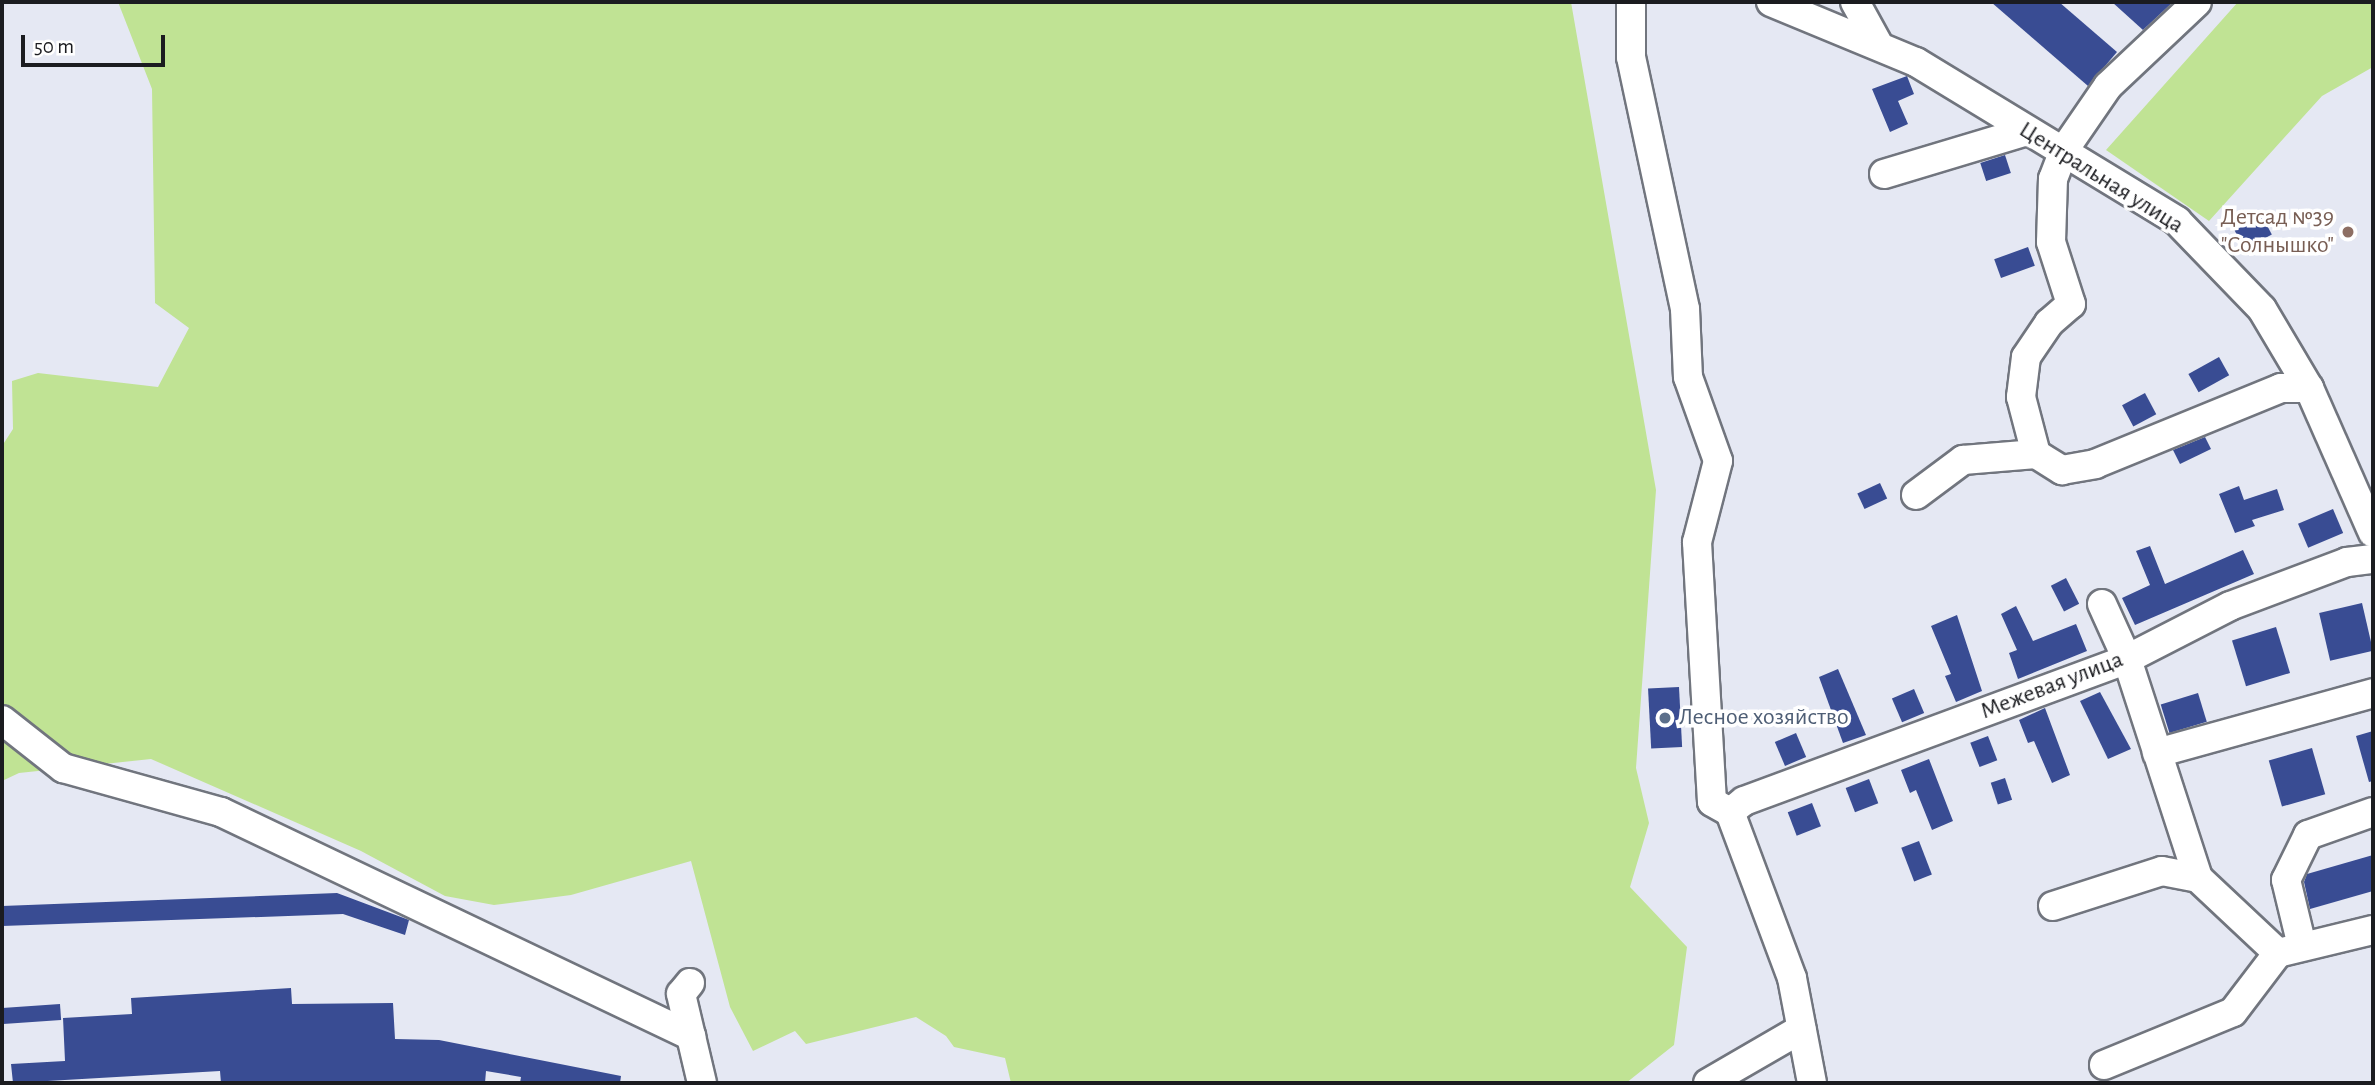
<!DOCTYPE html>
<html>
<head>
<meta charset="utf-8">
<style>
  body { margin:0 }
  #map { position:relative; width:2375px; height:1085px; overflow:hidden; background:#e5e8f3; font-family:"Alegreya Sans",sans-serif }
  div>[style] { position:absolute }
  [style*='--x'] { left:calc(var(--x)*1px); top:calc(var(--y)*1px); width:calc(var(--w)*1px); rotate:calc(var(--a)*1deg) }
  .green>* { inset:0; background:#c0e394 }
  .building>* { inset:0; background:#394c93; transform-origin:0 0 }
  .roads { filter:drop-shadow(2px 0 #71757e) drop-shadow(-2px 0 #71757e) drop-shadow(0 2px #71757e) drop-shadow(0 -2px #71757e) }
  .minor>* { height:28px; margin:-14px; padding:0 14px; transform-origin:14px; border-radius:14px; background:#fff }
  .dots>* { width:19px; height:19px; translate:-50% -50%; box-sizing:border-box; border:4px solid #fff; border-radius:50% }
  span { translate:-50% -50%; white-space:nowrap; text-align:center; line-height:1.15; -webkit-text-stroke:7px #fff; paint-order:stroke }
  .street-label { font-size:24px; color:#1b1c20 }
  .education-label { font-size:24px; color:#785e54 }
  .right { translate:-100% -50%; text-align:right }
  .service-label { font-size:24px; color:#4e5e75 }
  .left { translate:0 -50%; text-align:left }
  .frame { position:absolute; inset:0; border:4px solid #1b1c20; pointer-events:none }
  .scale { position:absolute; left:21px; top:35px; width:144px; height:32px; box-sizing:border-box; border:4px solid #1b1c20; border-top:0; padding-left:9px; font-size:21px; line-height:24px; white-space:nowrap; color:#1b1c20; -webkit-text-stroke:5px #fff; paint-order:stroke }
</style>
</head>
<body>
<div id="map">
  <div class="green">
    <div style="clip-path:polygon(118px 2px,1571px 2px,1656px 490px,1636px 768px,1649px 823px,1630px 887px,1687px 947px,1674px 1045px,1626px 1083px,1011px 1083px,1005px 1058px,954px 1047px,946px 1036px,916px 1017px,806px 1044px,795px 1031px,753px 1051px,730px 1007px,691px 861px,571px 895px,494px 905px,445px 896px,361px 851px,151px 759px,19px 773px,2px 781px,2px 446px,13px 429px,12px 381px,38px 373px,158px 387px,189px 328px,155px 303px,152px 89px)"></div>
    <div style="clip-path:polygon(2238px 2px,2373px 2px,2373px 67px,2322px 96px,2209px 221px,2106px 150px)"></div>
  </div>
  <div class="building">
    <div style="clip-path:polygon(1991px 2px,2059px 2px,2117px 52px,2088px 86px)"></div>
    <div style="clip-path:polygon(2112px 2px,2173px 2px,2143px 30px)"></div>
    <div style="clip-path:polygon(1907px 76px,1914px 94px,1898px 101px,1908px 124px,1890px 132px,1872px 89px)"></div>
    <div style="left:2005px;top:155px;width:19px;height:26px;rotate:72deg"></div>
    <div style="left:2262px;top:216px;width:21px;height:31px;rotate:62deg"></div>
    <div style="left:2028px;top:247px;width:20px;height:36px;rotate:70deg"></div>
    <div style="left:2219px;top:357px;width:21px;height:35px;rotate:61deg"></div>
    <div style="left:2145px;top:393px;width:24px;height:26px;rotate:62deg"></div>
    <div style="clip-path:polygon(2205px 437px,2211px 449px,2180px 464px,2173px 450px)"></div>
    <div style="left:1880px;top:483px;width:17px;height:25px;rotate:65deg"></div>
    <div style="clip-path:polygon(2239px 486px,2244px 500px,2277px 489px,2284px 510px,2252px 520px,2255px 526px,2235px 533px,2219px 494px)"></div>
    <div style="left:2333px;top:509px;width:26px;height:38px;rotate:67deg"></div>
    <div style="clip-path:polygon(2150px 546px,2165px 584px,2243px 550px,2254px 574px,2135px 625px,2122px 598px,2150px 585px,2136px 551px)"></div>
    <div style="left:2066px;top:578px;width:29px;height:17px;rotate:63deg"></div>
    <div style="left:2362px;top:603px;width:49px;height:44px;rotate:77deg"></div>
    <div style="clip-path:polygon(2016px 606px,2033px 641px,2076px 624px,2087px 651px,2018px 679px,2009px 653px,2017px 650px,2001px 614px)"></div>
    <div style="clip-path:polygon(1957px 615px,1982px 691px,1956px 702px,1945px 676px,1951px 674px,1931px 626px)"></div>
    <div style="left:2276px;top:627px;width:48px;height:46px;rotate:73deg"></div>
    <div style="clip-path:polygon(1838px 669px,1866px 735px,1843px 743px,1819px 677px)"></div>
    <div style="left:1679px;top:687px;width:60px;height:31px;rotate:87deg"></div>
    <div style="left:1914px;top:689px;width:26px;height:24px;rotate:67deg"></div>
    <div style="clip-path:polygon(2100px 692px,2131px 749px,2108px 759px,2080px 701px)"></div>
    <div style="left:2198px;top:693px;width:30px;height:39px;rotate:73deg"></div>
    <div style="clip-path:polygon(2045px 708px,2070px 775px,2052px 783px,2034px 741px,2028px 743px,2019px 720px)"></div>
    <div style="clip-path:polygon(2373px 731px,2373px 781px,2369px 782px,2356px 736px)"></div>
    <div style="left:1796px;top:733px;width:26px;height:23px;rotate:67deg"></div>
    <div style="left:1988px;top:736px;width:26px;height:19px;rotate:69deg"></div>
    <div style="left:2312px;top:748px;width:48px;height:45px;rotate:74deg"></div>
    <div style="clip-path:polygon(1929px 759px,1953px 821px,1932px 830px,1916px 790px,1910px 793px,1901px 770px)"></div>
    <div style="left:2005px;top:778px;width:23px;height:15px;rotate:72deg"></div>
    <div style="left:1869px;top:779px;width:26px;height:25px;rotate:69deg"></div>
    <div style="left:1812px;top:803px;width:25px;height:26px;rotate:69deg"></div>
    <div style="left:1919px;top:841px;width:36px;height:19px;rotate:69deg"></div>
    <div style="clip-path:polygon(2373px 855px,2373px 891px,2310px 909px,2304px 882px,2307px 874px)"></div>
    <div style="clip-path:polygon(337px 893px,409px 920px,405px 935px,343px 914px,2px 926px,2px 906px)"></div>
    <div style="clip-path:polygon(291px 988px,292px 1004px,393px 1003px,395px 1039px,439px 1040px,621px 1076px,620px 1083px,520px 1083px,521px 1077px,486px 1071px,485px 1083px,221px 1083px,220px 1071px,13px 1083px,11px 1064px,65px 1061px,63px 1018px,132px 1014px,131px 998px)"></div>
    <div style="left:60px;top:1004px;width:16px;height:58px;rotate:86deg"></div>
  </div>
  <div class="roads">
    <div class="minor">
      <div style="--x:1631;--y:2;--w:55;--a:90"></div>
      <div style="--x:1631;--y:57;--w:258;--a:77.9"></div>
      <div style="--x:1685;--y:309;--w:68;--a:87.5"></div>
      <div style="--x:1688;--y:377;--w:89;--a:70.3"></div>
      <div style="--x:1718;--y:461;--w:84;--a:104.5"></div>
      <div style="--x:1697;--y:542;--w:260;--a:86.7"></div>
      <div style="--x:1712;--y:802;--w:21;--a:29"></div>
      <div style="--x:1730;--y:812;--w:177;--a:69.5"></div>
      <div style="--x:1792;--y:978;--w:107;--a:79.2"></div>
      <div style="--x:1771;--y:2;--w:157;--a:22.5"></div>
      <div style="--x:1916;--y:62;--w:306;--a:31.3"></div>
      <div style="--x:2177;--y:221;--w:122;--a:46"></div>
      <div style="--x:2262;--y:309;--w:92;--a:59.3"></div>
      <div style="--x:2309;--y:388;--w:158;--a:66.2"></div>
      <div style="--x:1855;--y:2;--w:46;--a:61.2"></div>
      <div style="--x:1884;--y:174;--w:149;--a:-16.7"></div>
      <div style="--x:2036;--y:454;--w:59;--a:-104.7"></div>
      <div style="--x:2021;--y:397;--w:40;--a:-82.9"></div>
      <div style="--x:2026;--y:357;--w:41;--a:-55.9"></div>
      <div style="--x:2049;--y:323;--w:29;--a:-41"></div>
      <div style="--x:2071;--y:304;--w:65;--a:-107.9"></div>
      <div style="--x:2051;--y:242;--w:63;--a:-88.2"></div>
      <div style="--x:2053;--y:179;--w:31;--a:-69"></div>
      <div style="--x:2064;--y:150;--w:78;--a:-55.5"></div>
      <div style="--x:2108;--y:86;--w:122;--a:-43.3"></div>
      <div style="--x:1916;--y:495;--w:59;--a:-36.7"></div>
      <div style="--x:1963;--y:460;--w:73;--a:-4.7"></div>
      <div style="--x:2036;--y:454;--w:31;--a:32"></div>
      <div style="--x:2062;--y:470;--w:34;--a:-10"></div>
      <div style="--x:2095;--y:464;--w:201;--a:-22.2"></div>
      <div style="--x:2281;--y:388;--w:28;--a:0"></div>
      <div style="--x:2102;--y:604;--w:60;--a:65.6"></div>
      <div style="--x:2127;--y:659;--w:230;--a:72"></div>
      <div style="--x:2198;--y:878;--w:110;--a:43.2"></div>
      <div style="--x:2278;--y:953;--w:98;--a:-13.6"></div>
      <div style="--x:2;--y:720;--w:78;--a:38.2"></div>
      <div style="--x:63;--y:768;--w:164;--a:15.6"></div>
      <div style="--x:221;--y:812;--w:521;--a:25.48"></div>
      <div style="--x:2157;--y:753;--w:224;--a:-15.5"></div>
      <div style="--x:1730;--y:812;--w:18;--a:-38"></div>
      <div style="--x:1744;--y:801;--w:408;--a:-20.3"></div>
      <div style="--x:2127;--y:659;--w:116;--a:-27.2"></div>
      <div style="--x:2230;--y:606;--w:125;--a:-20.6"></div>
      <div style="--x:2347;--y:562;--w:26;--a:-7"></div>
      <div style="--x:2053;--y:906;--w:114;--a:-17.8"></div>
      <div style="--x:2162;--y:871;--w:37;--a:11"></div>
      <div style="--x:2302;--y:946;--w:68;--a:-103.6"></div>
      <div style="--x:2286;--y:880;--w:50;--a:-63.9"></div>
      <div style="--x:2308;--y:835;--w:69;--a:-19.5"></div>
      <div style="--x:690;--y:983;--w:14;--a:129"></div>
      <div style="--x:681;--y:994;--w:91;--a:76.7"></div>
      <div style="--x:2104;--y:1065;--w:139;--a:-22.3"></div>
      <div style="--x:2233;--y:1012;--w:74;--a:-52.7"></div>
      <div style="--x:1708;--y:1083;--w:108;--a:-30.1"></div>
    </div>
  </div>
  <div class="dots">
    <div style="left:2348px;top:232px;background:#8d6e63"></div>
    <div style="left:1665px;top:718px;background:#5c6f8a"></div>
  </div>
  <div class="street-label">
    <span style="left:2101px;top:178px;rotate:32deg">Центральная улица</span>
    <span style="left:2052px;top:686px;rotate:-21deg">Межевая улица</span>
  </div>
  <div class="education-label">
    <span class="right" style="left:2334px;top:232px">Детсад №39<br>"Солнышко"</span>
  </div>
  <div class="service-label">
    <span class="left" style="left:1679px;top:718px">Лесное хозяйство</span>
  </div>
  <div class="frame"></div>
  <div class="scale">50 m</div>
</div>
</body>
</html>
